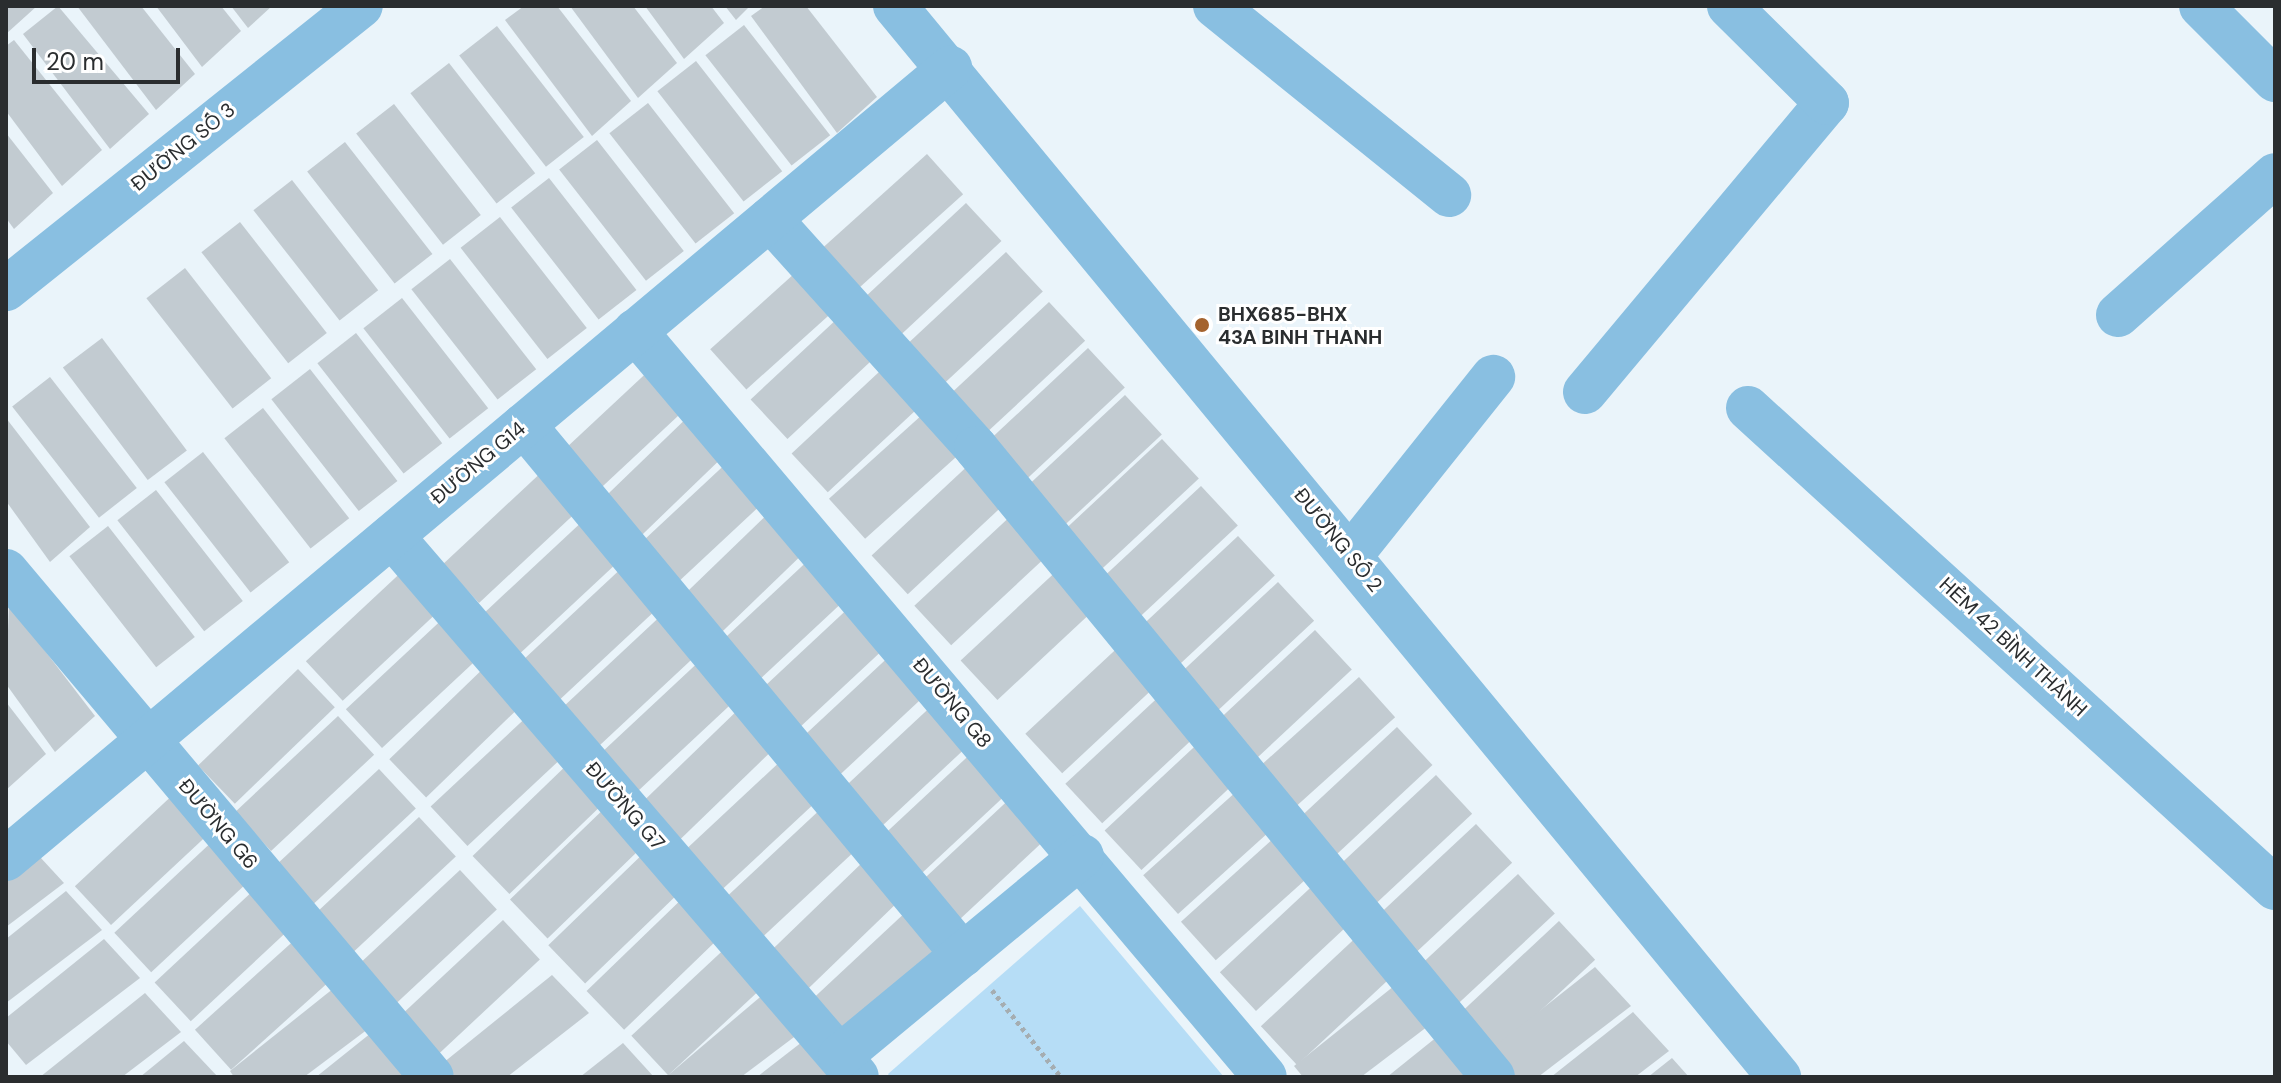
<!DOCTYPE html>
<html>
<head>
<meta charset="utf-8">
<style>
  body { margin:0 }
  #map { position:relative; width:2281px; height:1083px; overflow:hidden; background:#eaf4fa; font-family:"DM Sans",sans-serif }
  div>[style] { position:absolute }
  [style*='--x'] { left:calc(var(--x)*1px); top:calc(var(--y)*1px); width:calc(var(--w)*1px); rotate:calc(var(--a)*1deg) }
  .green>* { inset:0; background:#b6ddf6 }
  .building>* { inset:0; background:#c2cbd1; transform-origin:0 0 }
  .path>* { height:5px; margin-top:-2.5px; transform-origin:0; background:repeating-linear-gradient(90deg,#a5adb1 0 4px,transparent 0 8px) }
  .minor>* { height:44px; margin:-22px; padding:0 22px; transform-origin:22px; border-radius:22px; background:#89bfe1 }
  .dots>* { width:22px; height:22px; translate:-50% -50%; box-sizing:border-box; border:4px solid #fff; border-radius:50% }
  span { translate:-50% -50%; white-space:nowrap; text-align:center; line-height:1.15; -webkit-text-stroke:6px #fff; paint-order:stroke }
  .street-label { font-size:20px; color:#2a2d2f }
  .poi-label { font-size:20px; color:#2a2d2f; font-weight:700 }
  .left { translate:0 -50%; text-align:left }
  .frame { position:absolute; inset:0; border:8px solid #2a2d2f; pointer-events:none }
  .scale { position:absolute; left:32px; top:48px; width:148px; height:36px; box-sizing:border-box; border:4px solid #2a2d2f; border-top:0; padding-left:10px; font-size:24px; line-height:28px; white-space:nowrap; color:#2a2d2f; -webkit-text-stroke:6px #fff; paint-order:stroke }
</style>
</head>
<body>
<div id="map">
  <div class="green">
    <div style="clip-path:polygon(1080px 906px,1224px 1077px,890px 1077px,888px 1074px)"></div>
  </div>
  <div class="building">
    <div style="clip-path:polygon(6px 6px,37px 6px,6px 34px)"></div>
    <div style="clip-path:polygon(58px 6px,149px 114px,110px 149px,23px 34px)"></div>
    <div style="clip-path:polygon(77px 6px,141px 6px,195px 74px,156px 110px)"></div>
    <div style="clip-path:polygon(156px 6px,221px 6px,241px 31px,202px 67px)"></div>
    <div style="clip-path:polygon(231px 6px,272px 6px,248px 28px)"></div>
    <div style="clip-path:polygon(524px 6px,557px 6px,631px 101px,592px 136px,505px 20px)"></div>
    <div style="clip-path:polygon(570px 6px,633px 6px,677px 63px,638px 98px)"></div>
    <div style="clip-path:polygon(645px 6px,711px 6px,724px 23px,684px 59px)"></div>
    <div style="clip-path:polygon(725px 6px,750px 6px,736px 20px)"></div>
    <div style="clip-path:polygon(765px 6px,806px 6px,877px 97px,837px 133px,751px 16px)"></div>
    <div style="left:744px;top:25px;width:140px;height:49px;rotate:52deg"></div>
    <div style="left:497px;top:26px;width:141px;height:48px;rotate:52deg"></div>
    <div style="clip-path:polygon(14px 40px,102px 150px,62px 186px,6px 111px,6px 46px)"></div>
    <div style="left:696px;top:61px;width:140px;height:49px;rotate:52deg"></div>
    <div style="left:449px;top:63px;width:140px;height:49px;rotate:52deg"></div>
    <div style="left:648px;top:103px;width:140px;height:49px;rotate:52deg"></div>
    <div style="left:394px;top:104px;width:141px;height:48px;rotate:52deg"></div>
    <div style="clip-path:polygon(6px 133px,53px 193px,14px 229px,6px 218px)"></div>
    <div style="left:597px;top:140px;width:141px;height:48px;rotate:52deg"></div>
    <div style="left:345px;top:142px;width:142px;height:48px;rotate:52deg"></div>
    <div style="left:927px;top:154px;width:54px;height:141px;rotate:48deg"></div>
    <div style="left:549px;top:178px;width:142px;height:48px;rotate:52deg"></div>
    <div style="left:292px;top:180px;width:140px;height:49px;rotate:52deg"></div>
    <div style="left:966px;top:203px;width:52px;height:139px;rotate:47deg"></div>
    <div style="left:500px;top:217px;width:141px;height:50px;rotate:52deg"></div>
    <div style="left:240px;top:222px;width:141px;height:49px;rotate:52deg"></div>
    <div style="left:1006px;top:252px;width:54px;height:139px;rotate:47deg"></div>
    <div style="left:815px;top:255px;width:54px;height:141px;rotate:48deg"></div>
    <div style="left:450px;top:259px;width:140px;height:49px;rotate:52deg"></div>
    <div style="left:185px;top:268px;width:140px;height:49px;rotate:52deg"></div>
    <div style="left:402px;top:298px;width:140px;height:49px;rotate:52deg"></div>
    <div style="left:1049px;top:302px;width:53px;height:139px;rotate:47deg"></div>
    <div style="left:853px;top:304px;width:54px;height:140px;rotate:47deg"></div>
    <div style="left:356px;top:333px;width:140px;height:49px;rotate:52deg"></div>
    <div style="left:102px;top:338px;width:141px;height:49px;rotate:53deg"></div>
    <div style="left:1088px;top:348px;width:54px;height:140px;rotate:47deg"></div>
    <div style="left:894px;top:358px;width:53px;height:140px;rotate:47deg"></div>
    <div style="left:656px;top:364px;width:53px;height:141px;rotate:47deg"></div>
    <div style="left:310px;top:369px;width:142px;height:49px;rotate:52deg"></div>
    <div style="left:50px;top:377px;width:141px;height:48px;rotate:52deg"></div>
    <div style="left:1125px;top:395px;width:54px;height:139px;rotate:47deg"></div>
    <div style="left:933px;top:405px;width:54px;height:140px;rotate:48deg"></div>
    <div style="left:263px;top:408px;width:140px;height:49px;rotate:52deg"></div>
    <div style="left:695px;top:410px;width:53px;height:139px;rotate:46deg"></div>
    <div style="clip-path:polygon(6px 418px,90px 527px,50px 562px,6px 501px)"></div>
    <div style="left:1162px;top:439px;width:54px;height:140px;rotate:47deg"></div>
    <div style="left:203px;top:452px;width:140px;height:49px;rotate:52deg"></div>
    <div style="left:733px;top:457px;width:54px;height:140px;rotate:47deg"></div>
    <div style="left:974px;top:460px;width:53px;height:140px;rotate:47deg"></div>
    <div style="left:546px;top:468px;width:53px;height:141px;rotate:47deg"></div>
    <div style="left:1201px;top:486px;width:54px;height:139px;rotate:47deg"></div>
    <div style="left:156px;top:490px;width:141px;height:49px;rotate:52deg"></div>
    <div style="left:777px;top:505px;width:53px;height:140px;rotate:46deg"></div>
    <div style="left:1016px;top:511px;width:54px;height:139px;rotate:47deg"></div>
    <div style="left:586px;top:518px;width:54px;height:140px;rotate:47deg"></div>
    <div style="left:108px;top:526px;width:141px;height:49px;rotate:52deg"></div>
    <div style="left:1238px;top:536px;width:54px;height:140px;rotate:47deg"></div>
    <div style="left:815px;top:554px;width:54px;height:139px;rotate:47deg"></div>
    <div style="left:626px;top:564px;width:54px;height:140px;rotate:47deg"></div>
    <div style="left:409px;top:565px;width:54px;height:141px;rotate:47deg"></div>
    <div style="left:1063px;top:565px;width:54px;height:140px;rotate:47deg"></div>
    <div style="left:1278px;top:582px;width:53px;height:140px;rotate:47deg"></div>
    <div style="left:855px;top:602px;width:54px;height:139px;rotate:47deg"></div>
    <div style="clip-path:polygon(9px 604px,95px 716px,55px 752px,6px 684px)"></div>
    <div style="left:667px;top:610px;width:53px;height:141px;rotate:47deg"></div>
    <div style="left:449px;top:613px;width:53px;height:141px;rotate:47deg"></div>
    <div style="left:1315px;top:630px;width:54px;height:139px;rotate:47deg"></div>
    <div style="left:1127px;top:639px;width:54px;height:139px;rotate:47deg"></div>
    <div style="left:896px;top:650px;width:53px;height:139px;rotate:47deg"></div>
    <div style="left:705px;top:656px;width:53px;height:141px;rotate:47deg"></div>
    <div style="left:490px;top:662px;width:53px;height:140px;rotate:46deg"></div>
    <div style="left:298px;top:669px;width:53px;height:139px;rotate:46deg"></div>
    <div style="left:1359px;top:677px;width:54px;height:141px;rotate:48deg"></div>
    <div style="left:1167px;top:689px;width:54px;height:139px;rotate:47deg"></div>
    <div style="left:939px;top:699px;width:54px;height:140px;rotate:47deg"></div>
    <div style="clip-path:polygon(6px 702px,46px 754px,6px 790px)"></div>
    <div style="left:744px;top:704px;width:53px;height:140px;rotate:46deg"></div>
    <div style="left:533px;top:711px;width:54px;height:140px;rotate:47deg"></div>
    <div style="left:338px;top:716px;width:53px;height:141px;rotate:47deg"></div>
    <div style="left:1397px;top:727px;width:52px;height:139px;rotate:47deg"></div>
    <div style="left:1207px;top:735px;width:54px;height:140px;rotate:47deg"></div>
    <div style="left:979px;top:746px;width:54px;height:140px;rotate:47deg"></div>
    <div style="left:785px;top:757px;width:54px;height:140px;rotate:47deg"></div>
    <div style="left:574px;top:758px;width:53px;height:141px;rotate:46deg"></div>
    <div style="left:379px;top:769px;width:54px;height:140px;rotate:47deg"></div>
    <div style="left:1436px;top:775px;width:53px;height:140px;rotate:47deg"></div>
    <div style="left:1248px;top:781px;width:52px;height:141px;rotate:48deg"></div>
    <div style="left:178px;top:790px;width:53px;height:141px;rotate:47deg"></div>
    <div style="left:1017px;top:792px;width:54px;height:141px;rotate:47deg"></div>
    <div style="left:610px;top:803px;width:54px;height:139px;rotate:46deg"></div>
    <div style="left:825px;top:805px;width:54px;height:140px;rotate:47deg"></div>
    <div style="left:419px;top:817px;width:54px;height:139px;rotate:47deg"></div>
    <div style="left:1476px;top:824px;width:53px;height:140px;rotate:47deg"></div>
    <div style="left:1285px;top:828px;width:52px;height:140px;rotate:48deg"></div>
    <div style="left:216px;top:838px;width:54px;height:139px;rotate:47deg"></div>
    <div style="clip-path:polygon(28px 844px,64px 883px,6px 927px,6px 862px)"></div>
    <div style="left:649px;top:848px;width:53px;height:140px;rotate:46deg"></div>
    <div style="left:866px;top:859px;width:53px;height:140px;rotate:46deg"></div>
    <div style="left:460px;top:870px;width:54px;height:140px;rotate:47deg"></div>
    <div style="left:1518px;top:874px;width:54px;height:139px;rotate:47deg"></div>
    <div style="left:1323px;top:876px;width:53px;height:141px;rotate:47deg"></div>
    <div style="left:257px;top:887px;width:53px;height:140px;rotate:47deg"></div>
    <div style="clip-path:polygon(66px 891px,102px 930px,6px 1003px,6px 939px)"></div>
    <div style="left:688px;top:893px;width:54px;height:141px;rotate:46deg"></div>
    <div style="left:909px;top:909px;width:53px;height:140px;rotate:47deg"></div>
    <div style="left:503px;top:920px;width:54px;height:141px;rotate:47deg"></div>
    <div style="left:1559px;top:921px;width:53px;height:140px;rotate:47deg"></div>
    <div style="left:1364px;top:930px;width:53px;height:141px;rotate:47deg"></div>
    <div style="left:299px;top:936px;width:54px;height:140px;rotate:48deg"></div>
    <div style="clip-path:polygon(104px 939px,140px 978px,26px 1065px,6px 1041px,6px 1018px)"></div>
    <div style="left:733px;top:941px;width:54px;height:139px;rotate:47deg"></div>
    <div style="clip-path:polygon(1595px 967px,1631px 1006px,1538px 1077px,1504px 1077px,1485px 1054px)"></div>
    <div style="clip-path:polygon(552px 975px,589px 1013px,507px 1077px,455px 1077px,443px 1063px)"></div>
    <div style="clip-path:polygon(1404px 978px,1440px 1017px,1361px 1077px,1303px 1077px,1294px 1066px)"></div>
    <div style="clip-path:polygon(339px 984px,376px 1023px,304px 1077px,234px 1077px,230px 1071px)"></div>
    <div style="clip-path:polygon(773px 986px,810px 1025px,741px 1077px,666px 1077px)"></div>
    <div style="clip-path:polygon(145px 993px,181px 1032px,122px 1077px,40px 1077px)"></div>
    <div style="clip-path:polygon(1633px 1012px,1669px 1051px,1635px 1077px,1551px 1077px)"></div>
    <div style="clip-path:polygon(376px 1029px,412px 1069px,401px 1077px,316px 1077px)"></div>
    <div style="clip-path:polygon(1443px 1032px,1471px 1077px,1387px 1077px)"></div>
    <div style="clip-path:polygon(811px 1035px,843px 1077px,757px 1077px)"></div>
    <div style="clip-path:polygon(184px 1041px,218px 1077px,140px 1077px)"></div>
    <div style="clip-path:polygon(623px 1043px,654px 1077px,580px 1077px)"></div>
    <div style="clip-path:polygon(1672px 1058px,1689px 1077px,1648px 1077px)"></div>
  </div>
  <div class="path">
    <div style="--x:992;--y:990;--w:111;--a:51.6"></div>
  </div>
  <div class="minor">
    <div style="--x:895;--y:6;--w:1389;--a:50.46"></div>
    <div style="--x:1215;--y:6;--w:301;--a:38.9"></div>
    <div style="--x:2201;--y:6;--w:105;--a:45"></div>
    <div style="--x:770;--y:219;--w:308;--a:48"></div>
    <div style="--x:976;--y:448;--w:814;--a:50.58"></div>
    <div style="--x:6;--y:289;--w:454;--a:-38.6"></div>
    <div style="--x:2118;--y:315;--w:210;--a:-41.7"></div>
    <div style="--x:635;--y:331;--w:976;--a:49.82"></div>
    <div style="--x:1585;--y:392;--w:377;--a:-50.1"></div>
    <div style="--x:1827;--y:103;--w:138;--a:-135.3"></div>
    <div style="--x:1748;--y:408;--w:713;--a:42.33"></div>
    <div style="--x:524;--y:425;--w:688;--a:50.36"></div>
    <div style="--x:392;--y:536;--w:713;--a:49.32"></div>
    <div style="--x:1351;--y:555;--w:228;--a:-51.4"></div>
    <div style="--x:6;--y:571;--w:661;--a:49.91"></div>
    <div style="--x:6;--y:859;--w:1232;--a:-39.96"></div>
    <div style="--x:840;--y:1056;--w:314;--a:-39.6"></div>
  </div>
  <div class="dots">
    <div style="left:1202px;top:325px;background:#a4632e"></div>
  </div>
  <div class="street-label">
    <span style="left:183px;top:147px;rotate:-39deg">ĐƯỜNG SỐ 3</span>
    <span style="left:478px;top:463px;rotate:-40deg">ĐƯỜNG G14</span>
    <span style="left:1338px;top:540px;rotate:51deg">ĐƯỜNG SỐ 2</span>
    <span style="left:2013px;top:647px;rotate:43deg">HẺM 42 BÌNH THÀNH</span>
    <span style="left:952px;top:703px;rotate:50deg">ĐƯỜNG G8</span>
    <span style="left:625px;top:806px;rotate:49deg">ĐƯỜNG G7</span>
    <span style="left:218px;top:824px;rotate:50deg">ĐƯỜNG G6</span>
  </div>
  <div class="poi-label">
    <span class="left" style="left:1218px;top:326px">BHX685-BHX<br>43A BINH THANH</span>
  </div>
  <div class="frame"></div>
  <div class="scale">20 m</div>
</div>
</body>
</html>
